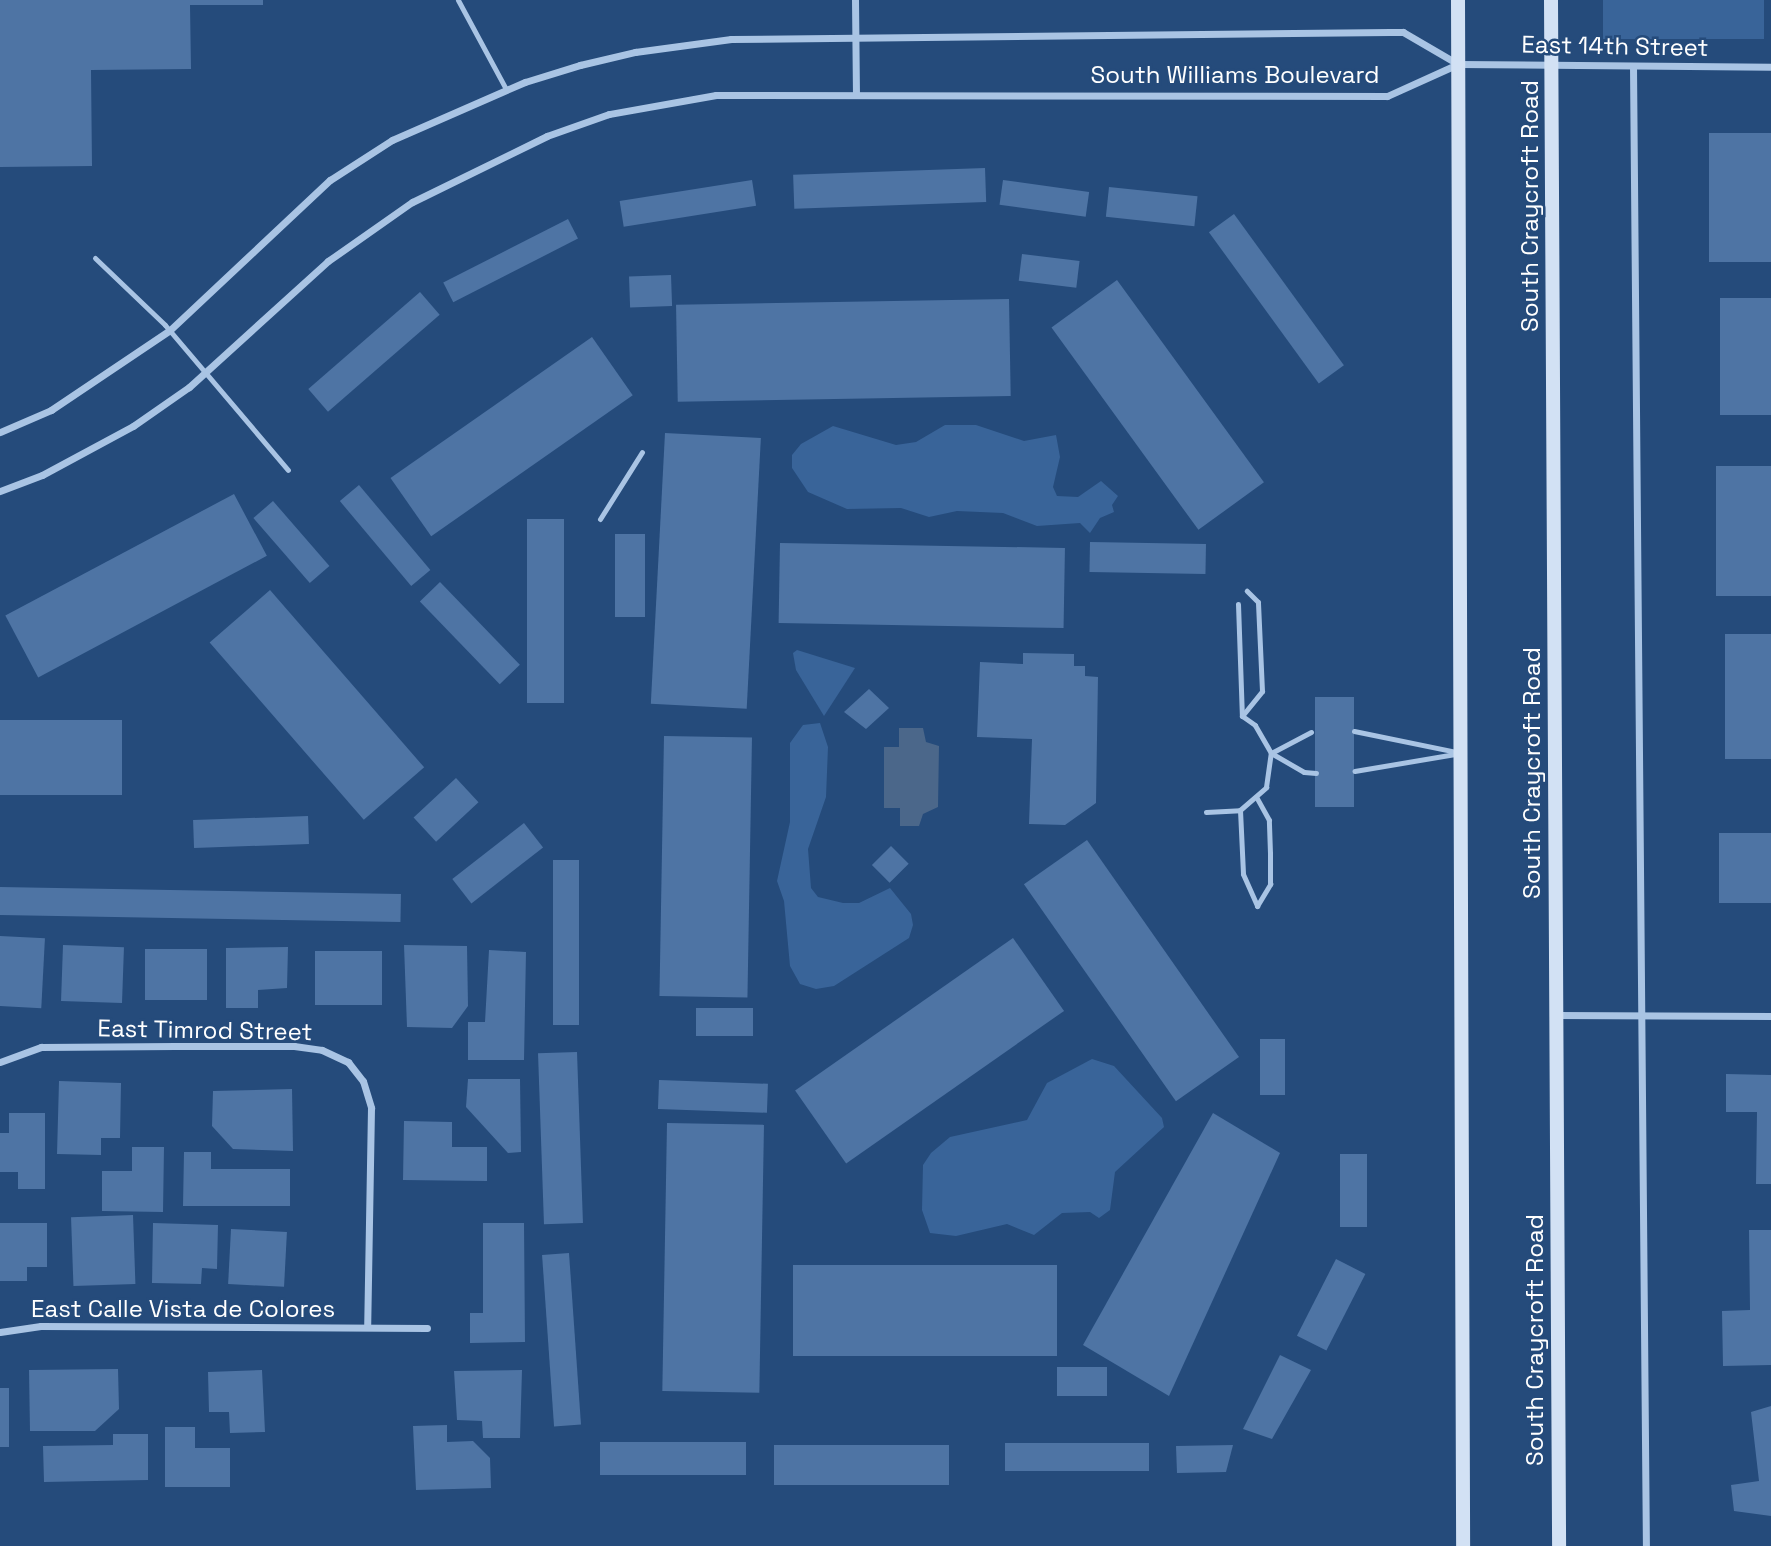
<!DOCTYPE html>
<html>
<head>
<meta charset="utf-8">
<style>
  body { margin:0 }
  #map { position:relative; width:1771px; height:1546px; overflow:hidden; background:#254b7b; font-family:"Space Grotesk",sans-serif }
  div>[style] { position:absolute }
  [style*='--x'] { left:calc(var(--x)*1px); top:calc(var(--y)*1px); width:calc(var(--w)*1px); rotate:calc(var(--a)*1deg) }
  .green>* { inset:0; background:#396499; transform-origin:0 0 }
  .water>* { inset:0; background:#4b678a }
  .building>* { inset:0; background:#4e74a4; transform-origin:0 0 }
  .service>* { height:5px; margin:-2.5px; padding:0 2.5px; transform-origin:2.5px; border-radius:2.5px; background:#a9c4e4 }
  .minor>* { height:7px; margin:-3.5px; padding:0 3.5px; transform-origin:3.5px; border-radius:3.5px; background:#a9c4e4 }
  .secondary>* { height:14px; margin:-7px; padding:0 7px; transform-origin:7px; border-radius:7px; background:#d2e1f4 }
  span { translate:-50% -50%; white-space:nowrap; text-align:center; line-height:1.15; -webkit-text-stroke:5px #254b7b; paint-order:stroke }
  .street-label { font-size:24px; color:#fff }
</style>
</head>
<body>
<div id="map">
  <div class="green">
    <div style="left:1603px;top:0;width:161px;height:39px"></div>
    <div style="clip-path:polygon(945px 425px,976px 425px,1024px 441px,1056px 435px,1060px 457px,1053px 487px,1057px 496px,1078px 497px,1101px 481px,1118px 496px,1112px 505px,1114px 512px,1100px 518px,1090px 533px,1080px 523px,1037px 526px,1003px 513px,957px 511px,929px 517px,901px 508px,847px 509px,808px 492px,792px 468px,792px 455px,801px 444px,833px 426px,896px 445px,916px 442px)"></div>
    <div style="clip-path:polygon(797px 650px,855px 668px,824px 716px,796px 670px,793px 653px)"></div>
    <div style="clip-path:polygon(820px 723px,828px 747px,826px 797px,808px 849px,811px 888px,818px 897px,843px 903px,859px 903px,890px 888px,911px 914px,913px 925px,909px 938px,834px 986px,816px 989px,800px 984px,790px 966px,784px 901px,777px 881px,790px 822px,790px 743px,803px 725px)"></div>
    <div style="clip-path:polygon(1092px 1059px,1114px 1066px,1162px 1118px,1164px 1127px,1115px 1172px,1110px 1210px,1099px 1218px,1090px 1212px,1062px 1213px,1034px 1235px,1007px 1224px,956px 1236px,930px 1233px,922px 1210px,923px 1165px,931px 1153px,950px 1137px,1027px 1120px,1047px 1083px)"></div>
  </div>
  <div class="water">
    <div style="clip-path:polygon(899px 728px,923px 728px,926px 742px,939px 746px,938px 807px,923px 814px,919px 826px,900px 826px,900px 808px,884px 808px,884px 747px,899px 747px)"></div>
  </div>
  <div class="building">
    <div style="clip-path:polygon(0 0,263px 0,263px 5px,190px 5px,191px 69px,91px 70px,92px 166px,0 167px)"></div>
    <div style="left:1771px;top:133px;width:129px;height:62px;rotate:90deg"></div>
    <div style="left:985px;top:168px;width:34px;height:192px;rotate:88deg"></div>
    <div style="left:752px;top:180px;width:26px;height:134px;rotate:81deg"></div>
    <div style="left:1003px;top:180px;width:87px;height:25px;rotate:8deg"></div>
    <div style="left:1109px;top:187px;width:89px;height:30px;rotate:6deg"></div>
    <div style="left:1234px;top:214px;width:187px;height:31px;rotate:54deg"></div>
    <div style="left:568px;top:219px;width:22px;height:140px;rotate:63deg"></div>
    <div style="left:1022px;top:254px;width:58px;height:27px;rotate:7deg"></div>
    <div style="left:671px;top:275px;width:31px;height:42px;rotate:88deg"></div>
    <div style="left:1117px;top:280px;width:250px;height:81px;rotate:54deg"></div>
    <div style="left:420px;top:292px;width:30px;height:148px;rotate:49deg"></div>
    <div style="left:1720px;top:298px;width:51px;height:117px"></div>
    <div style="left:1009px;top:299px;width:97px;height:333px;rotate:89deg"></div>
    <div style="left:592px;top:337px;width:71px;height:246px;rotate:55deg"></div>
    <div style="left:665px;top:433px;width:96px;height:271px;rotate:3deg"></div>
    <div style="left:1771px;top:466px;width:130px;height:55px;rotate:90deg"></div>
    <div style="left:359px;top:485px;width:111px;height:25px;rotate:50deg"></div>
    <div style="left:234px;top:494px;width:70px;height:259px;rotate:62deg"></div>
    <div style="left:273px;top:501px;width:86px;height:26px;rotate:49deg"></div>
    <div style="left:527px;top:519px;width:37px;height:184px"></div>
    <div style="left:645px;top:534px;width:83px;height:30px;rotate:90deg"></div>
    <div style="left:1090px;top:542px;width:116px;height:30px;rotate:1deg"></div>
    <div style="left:780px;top:543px;width:285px;height:80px;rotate:1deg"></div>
    <div style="left:440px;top:582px;width:115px;height:28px;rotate:46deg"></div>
    <div style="left:270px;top:590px;width:235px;height:80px;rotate:49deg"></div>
    <div style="left:1771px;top:634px;width:125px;height:46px;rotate:90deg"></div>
    <div style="clip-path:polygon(1023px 653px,1074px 654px,1074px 666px,1085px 666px,1085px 676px,1098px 677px,1096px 803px,1065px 825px,1029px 824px,1032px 739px,977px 737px,980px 662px,1023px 664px)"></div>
    <div style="clip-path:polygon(869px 689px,889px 708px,866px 729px,844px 712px)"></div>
    <div style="left:1315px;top:697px;width:39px;height:110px"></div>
    <div style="left:0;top:720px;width:122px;height:75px"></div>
    <div style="left:664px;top:736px;width:88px;height:260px;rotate:1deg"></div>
    <div style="left:456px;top:778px;width:33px;height:58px;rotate:47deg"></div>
    <div style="left:308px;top:816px;width:28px;height:115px;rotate:88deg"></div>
    <div style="left:524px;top:823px;width:31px;height:91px;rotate:52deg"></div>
    <div style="left:1719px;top:833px;width:52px;height:70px"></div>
    <div style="left:1087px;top:840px;width:265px;height:77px;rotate:55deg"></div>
    <div style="left:891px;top:846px;width:25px;height:27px;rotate:45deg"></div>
    <div style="left:579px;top:860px;width:165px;height:26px;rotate:90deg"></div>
    <div style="left:0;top:887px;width:401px;height:28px;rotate:1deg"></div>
    <div style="left:0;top:936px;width:45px;height:70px;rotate:3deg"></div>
    <div style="left:1013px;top:938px;width:89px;height:266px;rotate:55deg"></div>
    <div style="left:63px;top:945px;width:61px;height:56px;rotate:2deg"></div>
    <div style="clip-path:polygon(404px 945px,467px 946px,468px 1006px,452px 1028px,407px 1027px)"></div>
    <div style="clip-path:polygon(288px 947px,287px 988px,258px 990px,258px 1008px,226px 1008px,226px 948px)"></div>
    <div style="left:145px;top:949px;width:62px;height:51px"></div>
    <div style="clip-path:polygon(489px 950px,526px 952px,524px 1060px,468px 1060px,468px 1022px,485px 1022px)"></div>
    <div style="left:315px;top:951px;width:67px;height:54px"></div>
    <div style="left:696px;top:1008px;width:57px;height:28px"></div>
    <div style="left:1260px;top:1039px;width:25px;height:56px"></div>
    <div style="left:577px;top:1052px;width:171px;height:39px;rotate:88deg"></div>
    <div style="clip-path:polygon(1726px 1074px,1771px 1075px,1771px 1184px,1756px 1184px,1757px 1112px,1726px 1112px)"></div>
    <div style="clip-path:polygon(468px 1079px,520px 1079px,521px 1152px,508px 1153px,466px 1107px)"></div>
    <div style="left:659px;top:1080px;width:109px;height:29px;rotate:2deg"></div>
    <div style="clip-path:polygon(59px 1081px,121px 1083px,120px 1138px,101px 1138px,101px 1155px,57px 1154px)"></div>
    <div style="clip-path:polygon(292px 1089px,293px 1151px,233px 1149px,212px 1126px,213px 1091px)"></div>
    <div style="clip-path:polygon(9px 1113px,45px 1113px,45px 1189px,18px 1189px,18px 1172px,0 1172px,0 1133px,9px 1133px)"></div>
    <div style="clip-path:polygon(1213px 1113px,1280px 1153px,1169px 1396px,1083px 1345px)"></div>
    <div style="clip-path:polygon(404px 1121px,452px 1122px,452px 1147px,487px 1147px,487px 1181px,403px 1180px)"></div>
    <div style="left:667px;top:1123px;width:97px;height:268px;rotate:1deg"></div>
    <div style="clip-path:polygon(132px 1147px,164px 1147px,163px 1212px,102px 1211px,102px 1171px,132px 1171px)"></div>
    <div style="clip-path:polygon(184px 1152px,211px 1152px,211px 1169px,290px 1169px,290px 1206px,183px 1206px)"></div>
    <div style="left:1340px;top:1154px;width:27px;height:73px"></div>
    <div style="left:133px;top:1215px;width:69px;height:62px;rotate:88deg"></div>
    <div style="clip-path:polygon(0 1223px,47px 1223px,47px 1267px,27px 1267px,27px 1281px,0 1281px)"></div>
    <div style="clip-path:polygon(153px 1223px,218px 1225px,217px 1269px,202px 1268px,201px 1284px,152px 1283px)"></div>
    <div style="clip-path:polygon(483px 1223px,524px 1223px,525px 1342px,470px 1343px,470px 1313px,483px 1313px)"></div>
    <div style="left:231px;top:1229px;width:56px;height:55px;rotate:3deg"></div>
    <div style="clip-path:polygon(1749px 1230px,1771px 1230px,1771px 1365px,1723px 1366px,1722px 1311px,1750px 1310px)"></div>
    <div style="left:569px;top:1253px;width:172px;height:27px;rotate:86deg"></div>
    <div style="left:1336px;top:1259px;width:33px;height:86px;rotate:27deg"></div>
    <div style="left:1057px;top:1265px;width:91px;height:264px;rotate:90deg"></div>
    <div style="clip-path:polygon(1280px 1355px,1311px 1370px,1272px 1439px,1243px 1429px)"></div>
    <div style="left:1107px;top:1367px;width:29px;height:50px;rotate:90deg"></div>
    <div style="clip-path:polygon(118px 1369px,119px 1409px,95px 1431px,30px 1431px,29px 1370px)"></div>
    <div style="clip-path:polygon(262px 1370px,265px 1432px,230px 1433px,229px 1412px,209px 1412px,208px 1372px)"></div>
    <div style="clip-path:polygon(522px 1370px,520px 1438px,483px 1438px,482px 1421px,457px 1420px,454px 1371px)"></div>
    <div style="left:0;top:1388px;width:9px;height:59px"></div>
    <div style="clip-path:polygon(1771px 1406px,1771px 1516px,1734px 1511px,1731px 1485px,1759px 1481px,1751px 1412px)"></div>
    <div style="clip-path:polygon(447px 1425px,447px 1442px,473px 1441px,490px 1458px,491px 1488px,416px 1490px,413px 1426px)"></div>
    <div style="clip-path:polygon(165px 1427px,195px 1427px,195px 1448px,230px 1448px,230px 1487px,165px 1487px)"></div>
    <div style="clip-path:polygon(113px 1434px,148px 1434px,148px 1480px,44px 1482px,43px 1446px,113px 1445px)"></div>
    <div style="left:746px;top:1442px;width:33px;height:146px;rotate:90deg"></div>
    <div style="left:1005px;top:1443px;width:144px;height:28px"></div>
    <div style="left:774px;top:1445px;width:175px;height:40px"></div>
    <div style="clip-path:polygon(1233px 1445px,1226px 1472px,1177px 1473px,1176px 1446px)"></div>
  </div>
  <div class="service">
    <div style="--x:458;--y:0;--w:101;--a:61.7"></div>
    <div style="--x:95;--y:258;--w:97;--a:43.7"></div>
    <div style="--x:165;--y:325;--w:190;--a:49.7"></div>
    <div style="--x:600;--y:519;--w:79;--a:-57.9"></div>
    <div style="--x:1238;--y:604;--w:112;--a:88"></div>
    <div style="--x:1242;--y:716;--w:32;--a:-51"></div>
    <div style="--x:1262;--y:691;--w:89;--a:-92.6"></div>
    <div style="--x:1258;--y:602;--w:16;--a:-135"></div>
    <div style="--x:1354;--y:731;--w:109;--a:11.6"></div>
    <div style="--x:1461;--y:753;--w:108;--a:170.4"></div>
    <div style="--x:1311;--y:732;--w:45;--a:152.3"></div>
    <div style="--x:1271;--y:753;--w:38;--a:30"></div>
    <div style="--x:1304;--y:772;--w:12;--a:5"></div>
    <div style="--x:1240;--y:810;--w:64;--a:87.3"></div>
    <div style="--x:1243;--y:874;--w:35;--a:66"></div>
    <div style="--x:1257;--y:906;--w:26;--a:-59"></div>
    <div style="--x:1270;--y:884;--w:31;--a:-90"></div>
    <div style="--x:1270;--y:853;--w:33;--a:-92"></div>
    <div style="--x:1269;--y:820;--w:25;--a:-119"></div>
    <div style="--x:1206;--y:812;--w:34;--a:-3"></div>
    <div style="--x:1240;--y:810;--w:35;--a:-41"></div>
    <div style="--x:1266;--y:787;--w:34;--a:-82"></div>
    <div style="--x:1271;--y:753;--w:32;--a:-120"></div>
    <div style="--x:1255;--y:725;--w:16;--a:-145"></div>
  </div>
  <div class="minor">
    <div style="--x:855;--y:0;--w:95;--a:89.4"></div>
    <div style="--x:1458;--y:64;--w:313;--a:0.5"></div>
    <div style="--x:1633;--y:66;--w:1480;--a:89.5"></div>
    <div style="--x:0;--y:432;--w:56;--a:-23.3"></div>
    <div style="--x:51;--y:410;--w:143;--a:-33.9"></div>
    <div style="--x:170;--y:330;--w:219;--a:-43.2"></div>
    <div style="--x:330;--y:180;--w:74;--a:-32.8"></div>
    <div style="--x:392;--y:140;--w:145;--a:-23.6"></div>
    <div style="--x:525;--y:82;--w:58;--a:-17.2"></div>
    <div style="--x:580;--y:65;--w:57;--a:-13.3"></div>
    <div style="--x:635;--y:52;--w:97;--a:-7.7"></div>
    <div style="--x:731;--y:39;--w:659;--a:-0.61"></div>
    <div style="--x:1390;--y:32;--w:13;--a:0"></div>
    <div style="--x:1403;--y:32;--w:64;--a:30.2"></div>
    <div style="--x:1458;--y:64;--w:78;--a:155.7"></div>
    <div style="--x:1387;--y:96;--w:671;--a:-179.91"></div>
    <div style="--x:716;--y:95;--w:109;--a:169.9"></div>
    <div style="--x:609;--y:114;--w:66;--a:160.5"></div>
    <div style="--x:547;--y:136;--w:150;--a:153.9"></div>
    <div style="--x:412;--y:202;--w:103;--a:144.9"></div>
    <div style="--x:328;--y:261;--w:188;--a:137.8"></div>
    <div style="--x:189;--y:387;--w:68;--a:145.1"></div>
    <div style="--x:133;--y:426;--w:103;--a:151.7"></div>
    <div style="--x:42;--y:475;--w:45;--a:159.1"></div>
    <div style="--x:1557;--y:1015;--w:214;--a:0.3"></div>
    <div style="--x:0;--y:1062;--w:44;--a:-20.1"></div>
    <div style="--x:41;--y:1047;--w:134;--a:-0.4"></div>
    <div style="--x:175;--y:1046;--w:119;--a:0"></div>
    <div style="--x:294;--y:1046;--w:28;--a:8"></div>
    <div style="--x:322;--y:1050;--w:29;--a:25"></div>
    <div style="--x:348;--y:1062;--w:24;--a:52"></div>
    <div style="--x:363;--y:1081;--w:28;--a:73"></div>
    <div style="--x:371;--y:1108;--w:219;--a:91"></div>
    <div style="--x:0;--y:1332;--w:41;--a:-8.3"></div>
    <div style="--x:41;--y:1326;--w:386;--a:0.3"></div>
  </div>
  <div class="secondary">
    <div style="--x:1458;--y:0;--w:1546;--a:89.81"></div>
    <div style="--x:1551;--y:0;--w:1546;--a:89.7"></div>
  </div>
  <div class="street-label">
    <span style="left:1615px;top:46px;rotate:1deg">East 14th Street</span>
    <span style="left:1235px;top:75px">South Williams Boulevard</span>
    <span style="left:1530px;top:206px;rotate:-90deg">South Craycroft Road</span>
    <span style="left:1532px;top:773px;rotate:-90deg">South Craycroft Road</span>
    <span style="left:205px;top:1030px;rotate:1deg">East Timrod Street</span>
    <span style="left:183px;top:1309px">East Calle Vista de Colores</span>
    <span style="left:1535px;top:1340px;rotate:-90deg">South Craycroft Road</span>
  </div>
</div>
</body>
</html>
